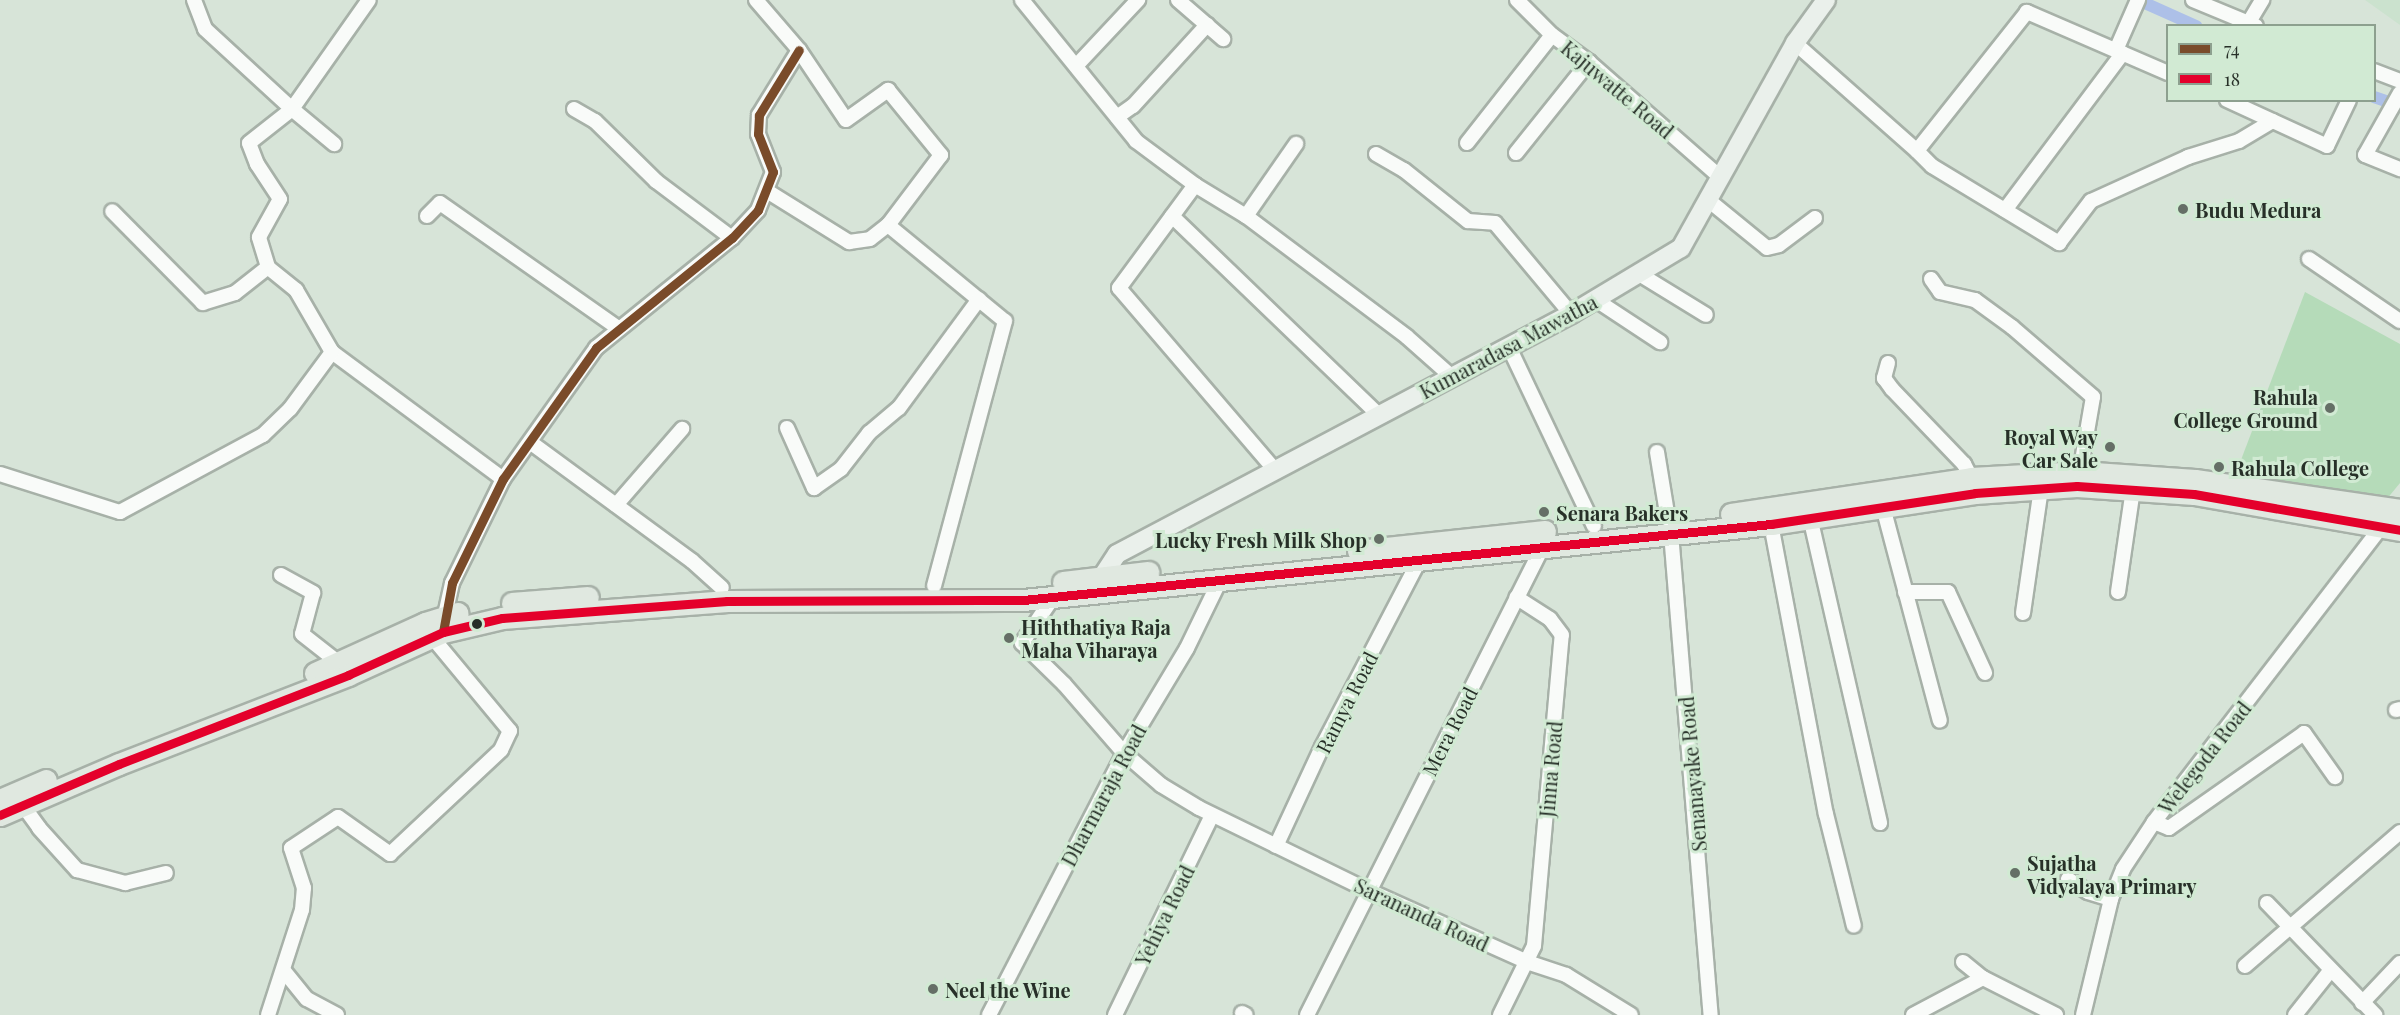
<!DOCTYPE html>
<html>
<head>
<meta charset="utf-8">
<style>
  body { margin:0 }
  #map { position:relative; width:2400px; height:1015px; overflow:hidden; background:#d7e4d8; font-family:"Playfair Display",serif }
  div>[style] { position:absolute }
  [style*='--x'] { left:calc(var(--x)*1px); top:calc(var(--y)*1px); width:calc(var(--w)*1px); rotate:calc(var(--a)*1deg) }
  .built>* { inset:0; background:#cbe2ce }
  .green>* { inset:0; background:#b5dbb9 }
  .canal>* { height:12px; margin:-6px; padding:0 6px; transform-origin:6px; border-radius:6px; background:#adc0e8 }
  .roads { filter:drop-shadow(2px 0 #a7b1a8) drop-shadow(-2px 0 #a7b1a8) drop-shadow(0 2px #a7b1a8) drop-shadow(0 -2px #a7b1a8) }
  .minor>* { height:14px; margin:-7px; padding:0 7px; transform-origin:7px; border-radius:7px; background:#f9fbf9 }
  .major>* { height:18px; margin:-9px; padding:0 9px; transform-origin:9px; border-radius:9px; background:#eaf0eb }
  .highway>* { height:21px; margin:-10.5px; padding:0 10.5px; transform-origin:10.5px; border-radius:10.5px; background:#e0e8e0 }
  .bus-1>* { height:9px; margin:-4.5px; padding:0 4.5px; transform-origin:4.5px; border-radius:4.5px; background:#7a4b2a }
  .bus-2>* { height:9px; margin:-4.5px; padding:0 4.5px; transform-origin:4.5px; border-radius:4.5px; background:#e4002b }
  .dots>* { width:16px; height:16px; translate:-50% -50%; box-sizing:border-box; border:3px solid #d1ead3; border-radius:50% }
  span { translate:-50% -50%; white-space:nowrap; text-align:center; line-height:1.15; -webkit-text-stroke:6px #d1ead3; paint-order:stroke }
  .street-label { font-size:20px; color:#273028 }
  .poi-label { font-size:20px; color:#273028; font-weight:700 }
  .left { translate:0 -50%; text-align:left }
  .right { translate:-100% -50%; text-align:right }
  .legend { position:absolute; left:2166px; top:24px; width:210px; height:78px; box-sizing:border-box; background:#d1ead3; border:2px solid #8da08f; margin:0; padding:8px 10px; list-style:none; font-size:18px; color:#273028 }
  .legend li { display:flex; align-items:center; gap:12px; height:30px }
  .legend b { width:30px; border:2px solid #8da08f }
</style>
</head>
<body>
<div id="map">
  <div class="built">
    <div style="clip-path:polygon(2365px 0,2400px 0,2400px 25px)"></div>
  </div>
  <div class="green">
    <div style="clip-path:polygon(2305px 292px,2400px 344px,2400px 483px,2386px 500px,2236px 473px)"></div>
  </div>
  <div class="canal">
    <div style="--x:2138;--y:0;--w:64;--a:24.1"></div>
    <div style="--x:2374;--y:97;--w:28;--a:19"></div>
  </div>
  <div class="roads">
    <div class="minor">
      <div style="--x:194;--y:0;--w:31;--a:69"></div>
      <div style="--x:205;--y:29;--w:118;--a:42.6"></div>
      <div style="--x:292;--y:109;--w:133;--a:-54.8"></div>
      <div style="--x:756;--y:0;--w:66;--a:49.3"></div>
      <div style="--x:799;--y:50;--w:84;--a:56.1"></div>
      <div style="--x:846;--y:120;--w:52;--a:-35.5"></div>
      <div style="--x:888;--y:90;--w:84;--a:50.8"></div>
      <div style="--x:941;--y:155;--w:88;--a:127.1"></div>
      <div style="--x:1022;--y:0;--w:181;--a:51"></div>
      <div style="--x:1136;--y:141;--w:74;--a:36.7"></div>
      <div style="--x:1195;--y:185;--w:60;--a:31.3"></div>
      <div style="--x:1246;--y:216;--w:201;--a:36.9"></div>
      <div style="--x:1407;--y:337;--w:60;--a:41.6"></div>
      <div style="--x:1178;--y:0;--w:60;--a:40.9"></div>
      <div style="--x:1517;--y:0;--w:49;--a:45"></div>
      <div style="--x:1552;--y:35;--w:46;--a:36.1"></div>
      <div style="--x:1589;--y:62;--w:174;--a:41.3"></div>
      <div style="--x:2193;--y:0;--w:68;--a:22.4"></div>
      <div style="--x:2249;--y:22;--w:26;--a:-59"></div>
      <div style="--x:1795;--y:43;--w:163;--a:41.5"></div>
      <div style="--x:2116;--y:50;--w:55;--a:-66.3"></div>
      <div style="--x:1076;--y:66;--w:91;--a:-46.8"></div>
      <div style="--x:2374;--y:71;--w:28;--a:21"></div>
      <div style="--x:2168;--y:73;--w:154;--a:-156.6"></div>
      <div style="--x:2027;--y:12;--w:177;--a:128.4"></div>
      <div style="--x:1917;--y:151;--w:21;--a:45"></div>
      <div style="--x:1932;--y:166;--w:149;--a:31.2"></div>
      <div style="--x:2059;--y:243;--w:53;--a:-52.7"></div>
      <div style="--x:2091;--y:201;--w:107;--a:-24.4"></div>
      <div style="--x:2188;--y:157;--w:53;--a:-17.4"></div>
      <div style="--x:2239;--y:141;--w:39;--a:-31"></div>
      <div style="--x:2400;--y:93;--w:71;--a:119.4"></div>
      <div style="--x:2365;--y:155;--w:38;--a:22"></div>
      <div style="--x:2227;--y:100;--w:110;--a:24.7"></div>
      <div style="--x:2327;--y:146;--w:51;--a:-64.4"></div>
      <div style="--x:574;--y:109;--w:24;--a:30"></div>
      <div style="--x:595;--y:121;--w:86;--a:44.5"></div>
      <div style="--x:656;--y:181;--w:95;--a:36.9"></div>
      <div style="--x:1117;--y:117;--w:19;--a:-35"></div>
      <div style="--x:1133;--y:106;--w:110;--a:-47.6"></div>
      <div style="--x:1467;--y:143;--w:137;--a:-51.8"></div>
      <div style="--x:1516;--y:153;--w:117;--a:-51.3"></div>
      <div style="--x:1376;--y:154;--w:32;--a:30"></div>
      <div style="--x:1404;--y:170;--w:82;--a:38.6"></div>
      <div style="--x:1468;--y:221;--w:27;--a:4"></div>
      <div style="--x:1495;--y:223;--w:119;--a:50.1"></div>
      <div style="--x:1195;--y:185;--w:128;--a:126.4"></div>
      <div style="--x:1119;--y:288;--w:238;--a:49.4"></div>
      <div style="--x:767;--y:191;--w:97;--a:31.9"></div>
      <div style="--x:849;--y:242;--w:21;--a:-8"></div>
      <div style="--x:870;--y:239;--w:23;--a:-38"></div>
      <div style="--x:888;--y:225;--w:151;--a:39.4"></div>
      <div style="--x:1005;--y:321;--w:274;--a:105"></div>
      <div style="--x:1707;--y:199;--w:77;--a:39.2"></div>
      <div style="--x:1767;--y:248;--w:12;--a:-14"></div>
      <div style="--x:1779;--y:245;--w:45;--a:-36.9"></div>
      <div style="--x:2005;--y:210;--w:196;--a:-53.1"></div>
      <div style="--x:427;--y:216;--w:18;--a:-45"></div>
      <div style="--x:440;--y:203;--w:218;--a:35.1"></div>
      <div style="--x:1172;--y:216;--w:287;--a:43.9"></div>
      <div style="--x:1246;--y:216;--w:88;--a:-55.2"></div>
      <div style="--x:2309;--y:259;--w:110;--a:34.3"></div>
      <div style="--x:268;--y:267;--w:31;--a:-107"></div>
      <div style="--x:259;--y:237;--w:43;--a:-61.1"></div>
      <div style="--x:280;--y:199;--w:42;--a:-123.3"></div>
      <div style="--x:257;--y:164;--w:22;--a:-111"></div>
      <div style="--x:249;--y:143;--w:55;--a:-38.3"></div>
      <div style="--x:292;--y:109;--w:55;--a:39.8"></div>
      <div style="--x:1641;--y:275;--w:76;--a:31.6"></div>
      <div style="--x:1931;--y:279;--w:16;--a:55"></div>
      <div style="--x:1940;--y:292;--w:36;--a:13"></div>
      <div style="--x:1975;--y:300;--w:46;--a:36.1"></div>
      <div style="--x:2012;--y:327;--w:107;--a:40.8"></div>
      <div style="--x:2093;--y:397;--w:76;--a:99.8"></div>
      <div style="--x:1596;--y:300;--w:77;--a:33.3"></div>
      <div style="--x:1509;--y:347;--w:198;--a:64.6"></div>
      <div style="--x:332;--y:352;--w:213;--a:36.6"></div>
      <div style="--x:1888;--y:363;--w:16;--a:105"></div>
      <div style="--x:1884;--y:378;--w:14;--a:54"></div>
      <div style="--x:1892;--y:389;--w:104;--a:46.2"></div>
      <div style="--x:1964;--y:464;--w:16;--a:63"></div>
      <div style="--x:787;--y:428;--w:66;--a:65.8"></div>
      <div style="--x:814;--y:488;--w:33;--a:-35"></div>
      <div style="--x:841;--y:469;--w:46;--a:-52.1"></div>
      <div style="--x:869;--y:433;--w:39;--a:-40"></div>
      <div style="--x:899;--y:408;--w:135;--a:-53.7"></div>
      <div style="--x:530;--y:442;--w:201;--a:36.3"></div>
      <div style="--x:692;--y:561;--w:40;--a:42"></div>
      <div style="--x:1657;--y:452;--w:68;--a:80.7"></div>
      <div style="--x:0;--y:474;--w:126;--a:17.6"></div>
      <div style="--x:120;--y:512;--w:162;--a:-28.3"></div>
      <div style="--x:263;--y:435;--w:37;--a:-44"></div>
      <div style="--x:290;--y:409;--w:71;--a:-53.6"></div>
      <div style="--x:332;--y:352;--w:72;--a:-120.1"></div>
      <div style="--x:296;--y:290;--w:36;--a:-141"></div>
      <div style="--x:268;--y:267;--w:42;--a:141.8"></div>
      <div style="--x:235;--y:293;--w:34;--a:163"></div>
      <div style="--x:203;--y:303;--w:129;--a:-134.7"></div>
      <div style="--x:616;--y:505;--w:101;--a:-49"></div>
      <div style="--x:1883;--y:507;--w:221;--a:75.1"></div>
      <div style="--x:1810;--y:517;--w:314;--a:77.1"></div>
      <div style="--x:1771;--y:524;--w:295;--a:79.3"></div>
      <div style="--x:1826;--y:814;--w:115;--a:76"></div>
      <div style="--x:1671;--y:533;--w:484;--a:85.3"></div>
      <div style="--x:281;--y:575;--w:37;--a:29"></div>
      <div style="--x:313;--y:593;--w:42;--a:105"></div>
      <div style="--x:302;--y:634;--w:47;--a:38.1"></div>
      <div style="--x:1905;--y:592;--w:43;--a:0"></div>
      <div style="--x:1948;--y:592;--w:89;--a:65.4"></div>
      <div style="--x:2118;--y:592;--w:104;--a:-81.7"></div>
      <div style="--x:1054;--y:596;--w:57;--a:124.2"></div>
      <div style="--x:1022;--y:643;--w:59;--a:44.3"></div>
      <div style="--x:1064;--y:684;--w:91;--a:49"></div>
      <div style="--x:1124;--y:753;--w:49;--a:40.9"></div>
      <div style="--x:1161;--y:785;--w:44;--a:31.2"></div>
      <div style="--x:1199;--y:808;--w:187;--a:26"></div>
      <div style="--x:1367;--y:890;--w:175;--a:24.2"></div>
      <div style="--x:1527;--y:962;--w:41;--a:18.4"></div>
      <div style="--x:1566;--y:975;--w:76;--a:31.6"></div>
      <div style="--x:2023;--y:613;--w:126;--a:-81.8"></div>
      <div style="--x:443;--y:624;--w:42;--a:-77.6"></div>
      <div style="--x:452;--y:583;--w:116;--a:-63.9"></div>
      <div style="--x:503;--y:479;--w:161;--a:-54.6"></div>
      <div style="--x:596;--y:348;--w:175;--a:-39"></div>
      <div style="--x:732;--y:238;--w:38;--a:-47"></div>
      <div style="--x:758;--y:210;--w:41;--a:-68.5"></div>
      <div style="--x:773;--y:172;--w:41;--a:-111.5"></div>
      <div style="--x:758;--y:134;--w:19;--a:-87"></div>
      <div style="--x:759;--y:115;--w:76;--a:-58.4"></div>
      <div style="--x:2396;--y:710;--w:4;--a:-14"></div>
      <div style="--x:19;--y:800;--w:34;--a:54"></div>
      <div style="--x:39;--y:828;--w:57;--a:47.9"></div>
      <div style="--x:77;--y:870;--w:50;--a:15.2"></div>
      <div style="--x:125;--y:883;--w:42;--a:-13.7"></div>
      <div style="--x:2154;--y:822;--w:16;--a:22"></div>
      <div style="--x:2169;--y:828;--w:165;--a:-35.1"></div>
      <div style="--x:2304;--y:733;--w:54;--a:54.8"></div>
      <div style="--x:1276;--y:846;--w:109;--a:-65.1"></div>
      <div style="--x:1322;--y:747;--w:212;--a:-62.5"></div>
      <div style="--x:2068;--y:879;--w:24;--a:33"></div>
      <div style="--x:2088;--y:892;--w:24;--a:17"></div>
      <div style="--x:2267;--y:903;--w:156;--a:46"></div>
      <div style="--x:1963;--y:962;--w:26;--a:39"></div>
      <div style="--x:1983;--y:978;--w:82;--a:26.9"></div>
      <div style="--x:2245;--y:966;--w:205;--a:-40.8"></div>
      <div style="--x:284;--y:971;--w:36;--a:51"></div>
      <div style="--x:307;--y:999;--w:34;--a:28"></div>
      <div style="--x:2362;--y:1003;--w:55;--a:-46.5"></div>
      <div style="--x:1242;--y:1013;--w:4;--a:27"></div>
      <div style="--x:268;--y:1015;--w:110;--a:-72.1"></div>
      <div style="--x:302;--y:910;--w:22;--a:-85"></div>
      <div style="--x:304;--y:888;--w:42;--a:-108"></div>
      <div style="--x:291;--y:848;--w:56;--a:-33.4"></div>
      <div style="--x:338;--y:817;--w:64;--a:35.4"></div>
      <div style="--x:390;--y:854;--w:152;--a:-43.1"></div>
      <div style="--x:501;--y:750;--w:21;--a:-65"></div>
      <div style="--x:510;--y:731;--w:122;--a:-129.7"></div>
      <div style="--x:989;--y:1015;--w:295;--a:-62.7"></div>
      <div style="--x:1124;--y:753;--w:122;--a:-59"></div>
      <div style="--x:1187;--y:648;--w:78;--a:-64.1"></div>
      <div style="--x:1115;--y:1015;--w:222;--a:-64.1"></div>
      <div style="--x:1307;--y:1015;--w:527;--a:-63.29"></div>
      <div style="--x:1500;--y:1015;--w:77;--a:-63.8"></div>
      <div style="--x:1534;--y:946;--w:312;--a:-84.9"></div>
      <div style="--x:1562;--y:635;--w:20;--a:-127"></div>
      <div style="--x:1550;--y:619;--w:40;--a:-147.1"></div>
      <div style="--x:1913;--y:1015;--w:79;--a:-27.9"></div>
      <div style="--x:2083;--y:1015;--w:119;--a:-76.4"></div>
      <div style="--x:2111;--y:899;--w:32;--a:-68"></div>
      <div style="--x:2123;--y:869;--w:56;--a:-56.6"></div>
      <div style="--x:2154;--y:822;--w:372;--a:-52.4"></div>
      <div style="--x:2295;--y:1015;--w:56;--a:-51.5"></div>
    </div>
    <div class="major">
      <div style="--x:1104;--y:588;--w:11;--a:-100"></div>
      <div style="--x:1102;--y:577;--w:27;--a:-57"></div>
      <div style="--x:1117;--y:554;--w:514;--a:-27.86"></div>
      <div style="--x:1571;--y:314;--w:128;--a:-31"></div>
      <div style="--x:1681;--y:248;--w:235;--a:-60.9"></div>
      <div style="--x:1795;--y:43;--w:53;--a:-54.2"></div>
    </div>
    <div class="highway">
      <div style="--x:1731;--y:514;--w:243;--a:-8.5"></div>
      <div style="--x:1971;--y:478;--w:109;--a:-3.2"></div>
      <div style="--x:2080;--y:472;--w:115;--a:4"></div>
      <div style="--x:2195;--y:480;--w:207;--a:8.3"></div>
      <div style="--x:1358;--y:551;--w:188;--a:-6.1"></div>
      <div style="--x:1063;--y:582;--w:86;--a:-6.7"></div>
      <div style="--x:512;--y:603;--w:76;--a:-4.5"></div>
      <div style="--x:315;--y:673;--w:121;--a:-24.4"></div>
      <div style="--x:425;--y:623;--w:34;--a:-17"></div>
      <div style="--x:0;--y:800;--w:50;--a:-23.5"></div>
      <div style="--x:0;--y:815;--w:129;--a:-23.2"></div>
      <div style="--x:119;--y:764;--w:246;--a:-21.2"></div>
      <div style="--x:348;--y:675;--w:104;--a:-24.4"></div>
      <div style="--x:443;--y:632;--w:61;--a:-13.3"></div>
      <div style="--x:502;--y:618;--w:226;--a:-4.3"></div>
      <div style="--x:727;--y:601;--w:296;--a:-0.2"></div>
      <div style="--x:1023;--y:600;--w:752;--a:-5.8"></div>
      <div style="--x:1771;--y:524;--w:206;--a:-8.6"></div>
      <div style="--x:1975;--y:493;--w:102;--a:-3.9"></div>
      <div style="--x:2077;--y:486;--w:117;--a:3.9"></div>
      <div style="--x:2194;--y:494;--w:209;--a:9.9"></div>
    </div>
  </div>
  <div class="bus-1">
    <div style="--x:443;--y:632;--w:50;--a:-79.6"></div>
    <div style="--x:452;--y:583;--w:116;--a:-63.9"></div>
    <div style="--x:503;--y:479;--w:161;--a:-54.6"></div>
    <div style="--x:596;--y:348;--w:175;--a:-39"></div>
    <div style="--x:732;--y:238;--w:38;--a:-47"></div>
    <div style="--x:758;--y:210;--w:41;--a:-68.5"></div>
    <div style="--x:773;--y:172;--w:41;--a:-111.5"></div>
    <div style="--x:758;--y:134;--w:19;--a:-87"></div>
    <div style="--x:759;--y:115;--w:76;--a:-58.4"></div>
  </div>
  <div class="bus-2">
    <div style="--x:0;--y:815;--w:129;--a:-23.2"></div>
    <div style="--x:119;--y:764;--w:246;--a:-21.2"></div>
    <div style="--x:348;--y:675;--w:104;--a:-24.4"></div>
    <div style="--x:443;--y:632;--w:61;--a:-13.3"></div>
    <div style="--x:502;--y:618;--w:226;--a:-4.3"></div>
    <div style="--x:727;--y:601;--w:296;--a:-0.2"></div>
    <div style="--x:1023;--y:600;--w:752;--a:-5.8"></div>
    <div style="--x:1771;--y:524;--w:206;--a:-8.6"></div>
    <div style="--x:1975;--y:493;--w:102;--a:-3.9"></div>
    <div style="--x:2077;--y:486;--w:117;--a:3.9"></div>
    <div style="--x:2194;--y:494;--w:209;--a:9.9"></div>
  </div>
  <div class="dots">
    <div style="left:2183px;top:209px;background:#656f66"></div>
    <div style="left:2330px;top:408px;background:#656f66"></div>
    <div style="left:2110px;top:447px;background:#656f66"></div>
    <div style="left:2219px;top:467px;background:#656f66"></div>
    <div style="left:1544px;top:512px;background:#656f66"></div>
    <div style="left:1379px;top:539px;background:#656f66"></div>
    <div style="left:477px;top:624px;background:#273028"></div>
    <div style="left:1009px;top:638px;background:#656f66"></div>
    <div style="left:2015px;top:873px;background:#656f66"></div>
    <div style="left:933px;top:989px;background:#656f66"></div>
  </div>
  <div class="street-label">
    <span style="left:1618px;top:89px;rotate:40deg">Kajuwatte Road</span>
    <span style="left:1508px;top:346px;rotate:-28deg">Kumaradasa Mawatha</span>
    <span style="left:1346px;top:702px;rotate:-63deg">Ramya Road</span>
    <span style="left:1449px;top:731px;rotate:-63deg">Mera Road</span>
    <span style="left:2204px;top:757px;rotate:-52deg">Welegoda Road</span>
    <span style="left:1550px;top:769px;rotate:-85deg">Jinna Road</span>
    <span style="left:1692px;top:774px;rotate:-95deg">Senanayake Road</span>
    <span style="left:1103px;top:795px;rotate:-62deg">Dharmaraja Road</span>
    <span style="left:1422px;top:914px;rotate:25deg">Sarananda Road</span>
    <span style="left:1164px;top:915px;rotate:-64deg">Yehiya Road</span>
  </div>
  <div class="poi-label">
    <span class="left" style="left:2195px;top:209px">Budu Medura</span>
    <span class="right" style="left:2318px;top:408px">Rahula<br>College Ground</span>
    <span class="right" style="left:2098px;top:448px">Royal Way<br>Car Sale</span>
    <span class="left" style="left:2231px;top:467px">Rahula College</span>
    <span class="left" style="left:1556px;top:512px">Senara Bakers</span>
    <span class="right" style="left:1367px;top:539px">Lucky Fresh Milk Shop</span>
    <span class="left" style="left:1021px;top:638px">Hiththatiya Raja<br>Maha Viharaya</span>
    <span class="left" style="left:2027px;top:874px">Sujatha<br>Vidyalaya Primary</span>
    <span class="left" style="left:945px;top:989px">Neel the Wine</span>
  </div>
  <ul class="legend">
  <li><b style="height:8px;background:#7a4b2a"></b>74</li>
  <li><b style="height:8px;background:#e4002b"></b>18</li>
  </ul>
</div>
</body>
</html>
